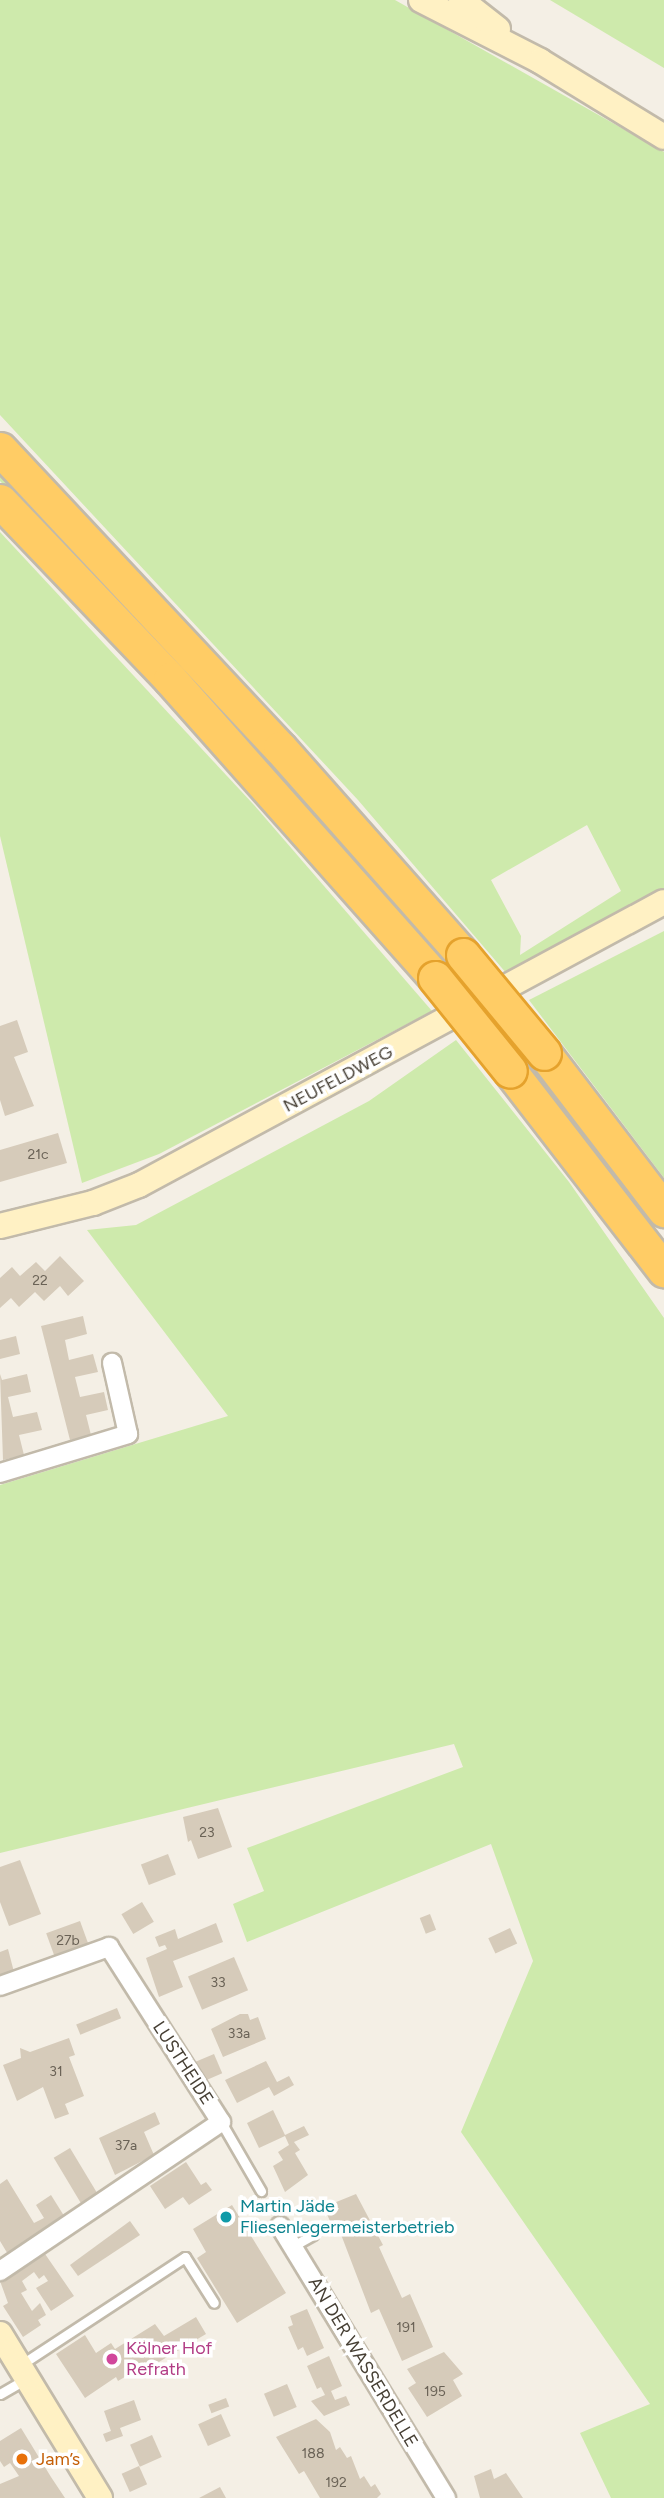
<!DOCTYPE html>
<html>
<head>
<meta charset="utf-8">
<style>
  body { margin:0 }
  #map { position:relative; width:664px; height:2498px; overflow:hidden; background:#f4efe5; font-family:Figtree,sans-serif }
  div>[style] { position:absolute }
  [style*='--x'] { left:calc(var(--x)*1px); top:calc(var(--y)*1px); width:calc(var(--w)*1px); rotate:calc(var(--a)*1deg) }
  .green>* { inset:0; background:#ceeaac }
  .building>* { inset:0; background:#d6cbba; transform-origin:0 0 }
  .roads { filter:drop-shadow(2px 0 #c2baaa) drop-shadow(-2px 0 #c2baaa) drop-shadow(0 2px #c2baaa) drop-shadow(0 -2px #c2baaa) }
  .service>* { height:9px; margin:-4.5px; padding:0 4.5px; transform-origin:4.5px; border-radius:4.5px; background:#fff }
  .minor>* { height:18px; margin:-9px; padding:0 9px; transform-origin:9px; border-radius:9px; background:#fff }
  .secondary>* { height:24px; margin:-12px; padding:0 12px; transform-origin:12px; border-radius:12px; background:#fff1c4 }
  .motorway>* { height:33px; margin:-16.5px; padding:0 16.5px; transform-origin:16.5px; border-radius:16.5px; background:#ffcc65 }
  .bridges { filter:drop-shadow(2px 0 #e5a22d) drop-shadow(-2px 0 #e5a22d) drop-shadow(0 2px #e5a22d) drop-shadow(0 -2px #e5a22d) }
  .motorway-bridge>* { height:33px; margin:-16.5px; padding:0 16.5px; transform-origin:16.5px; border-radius:16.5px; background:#ffcc65 }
  .dots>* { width:19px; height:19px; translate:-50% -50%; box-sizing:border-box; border:4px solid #fff; border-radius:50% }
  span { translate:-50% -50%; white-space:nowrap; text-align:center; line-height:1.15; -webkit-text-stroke:7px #fff; paint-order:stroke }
  .number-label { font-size:14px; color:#6a6256 }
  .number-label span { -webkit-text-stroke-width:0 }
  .street-label { font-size:18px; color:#463f34 }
  .culture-label { font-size:18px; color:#0d838f }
  .left { translate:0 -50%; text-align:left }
  .hotel-label { font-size:18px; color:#b23c85 }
  .food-label { font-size:18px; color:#c56008 }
</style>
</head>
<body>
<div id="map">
  <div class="green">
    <div style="clip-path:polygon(evenodd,0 0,395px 0,664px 152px,664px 889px,507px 974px,358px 800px,0 415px,0 0,587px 825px,621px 891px,520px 955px,521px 936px,491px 880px,587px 825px)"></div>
    <div style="clip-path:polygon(550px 0,664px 0,664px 68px)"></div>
    <div style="clip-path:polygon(0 466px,174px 651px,473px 989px,464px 994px,182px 672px,0 481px)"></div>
    <div style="clip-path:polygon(0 532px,254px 805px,432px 1011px,159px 1154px,82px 1183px,0 836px)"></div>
    <div style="clip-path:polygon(664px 931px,664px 1178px,529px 1000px)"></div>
    <div style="clip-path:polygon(456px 1040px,569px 1182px,664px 1318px,664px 2498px,611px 2498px,580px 2433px,650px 2404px,461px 2132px,533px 1961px,491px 1844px,247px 1942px,233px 1904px,264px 1891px,247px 1848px,463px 1767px,454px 1744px,0 1853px,0 1485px,228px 1416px,87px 1230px,136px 1225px,369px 1101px)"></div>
  </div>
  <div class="building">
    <div style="clip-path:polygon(17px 1020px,28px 1052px,14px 1057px,34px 1106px,5px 1116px,0 1100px,0 1026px)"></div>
    <div style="clip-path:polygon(58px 1133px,67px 1163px,0 1182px,0 1150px)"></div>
    <div style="clip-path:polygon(60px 1256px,84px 1281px,68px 1296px,60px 1286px,44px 1301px,35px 1292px,19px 1307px,11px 1298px,0 1308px,0 1278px,12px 1267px,20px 1276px,36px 1262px,45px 1271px)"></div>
    <div style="clip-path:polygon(83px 1316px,87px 1334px,65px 1340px,69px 1360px,93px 1354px,98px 1372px,75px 1377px,80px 1397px,104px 1392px,108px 1410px,86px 1415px,91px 1435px,70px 1440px,41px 1326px)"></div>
    <div style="clip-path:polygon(16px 1336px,20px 1354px,0 1359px,0 1340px)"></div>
    <div style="clip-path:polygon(0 1374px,2px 1380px,27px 1374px,31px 1392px,8px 1397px,13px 1417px,37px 1412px,42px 1430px,19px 1435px,24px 1455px,3px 1460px)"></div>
    <div style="clip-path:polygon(218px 1808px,232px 1847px,198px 1859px,191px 1840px,188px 1842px,183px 1817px)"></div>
    <div style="left:168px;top:1854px;width:22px;height:29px;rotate:69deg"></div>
    <div style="clip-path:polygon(20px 1860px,41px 1914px,9px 1926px,0 1902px,0 1867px)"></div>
    <div style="left:142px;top:1902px;width:23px;height:24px;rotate:59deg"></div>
    <div style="left:430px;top:1914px;width:17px;height:11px;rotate:69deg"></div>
    <div style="left:80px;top:1921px;width:30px;height:36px;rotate:70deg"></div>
    <div style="clip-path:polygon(216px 1923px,223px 1942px,173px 1961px,183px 1987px,159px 1997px,146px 1958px,167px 1949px,165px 1945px,159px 1947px,155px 1937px,175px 1929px,178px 1939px)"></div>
    <div style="left:510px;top:1928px;width:17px;height:24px;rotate:65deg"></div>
    <div style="clip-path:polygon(8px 1949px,14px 1972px,0 1977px,0 1952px)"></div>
    <div style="left:234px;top:1957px;width:36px;height:50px;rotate:67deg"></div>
    <div style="left:117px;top:2008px;width:11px;height:44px;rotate:68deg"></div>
    <div style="clip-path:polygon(240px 2014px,248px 2014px,250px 2020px,258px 2017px,266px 2039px,223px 2057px,211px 2029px)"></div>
    <div style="clip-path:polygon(69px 2038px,75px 2055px,69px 2057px,84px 2096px,65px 2104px,69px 2114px,55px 2119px,43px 2087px,17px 2101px,3px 2065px,21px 2058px,20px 2048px,30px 2052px)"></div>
    <div style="left:214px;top:2054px;width:21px;height:20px;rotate:67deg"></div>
    <div style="clip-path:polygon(266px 2061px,277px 2082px,289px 2076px,294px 2085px,274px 2096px,269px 2087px,237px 2103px,225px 2080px)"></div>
    <div style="clip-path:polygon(273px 2110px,285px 2135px,304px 2126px,309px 2135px,294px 2142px,300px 2150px,295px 2153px,308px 2175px,285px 2192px,273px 2166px,283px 2160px,278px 2152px,289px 2145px,285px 2136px,259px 2148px,247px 2123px)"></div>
    <div style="clip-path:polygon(155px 2112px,160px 2124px,144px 2132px,154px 2155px,115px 2175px,99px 2138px)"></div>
    <div style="left:70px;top:2148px;width:57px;height:19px;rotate:59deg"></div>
    <div style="clip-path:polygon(186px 2162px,201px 2185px,206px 2182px,212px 2190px,189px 2205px,183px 2197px,165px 2209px,150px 2186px)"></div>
    <div style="clip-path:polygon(7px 2179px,34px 2223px,44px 2218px,36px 2205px,51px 2195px,66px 2219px,9px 2256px,0 2241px,0 2184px)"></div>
    <div style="clip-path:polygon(356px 2194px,383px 2245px,379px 2247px,402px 2298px,410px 2294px,433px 2347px,402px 2361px,379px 2309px,371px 2313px,337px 2224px,332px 2226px,324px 2207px)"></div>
    <div style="clip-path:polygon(232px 2205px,286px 2293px,237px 2323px,197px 2258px,206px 2252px,193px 2229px)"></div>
    <div style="clip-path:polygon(130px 2221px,140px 2235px,78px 2276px,70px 2265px)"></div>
    <div style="clip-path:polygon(43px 2251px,74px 2296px,51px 2311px,36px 2288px,48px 2281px,44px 2275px,39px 2279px,34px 2272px,22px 2281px,27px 2290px,21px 2293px,32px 2311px,40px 2303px,46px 2315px,38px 2320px,41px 2325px,23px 2337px,3px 2306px,8px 2303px,0 2281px)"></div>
    <div style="clip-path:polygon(307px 2309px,324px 2348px,307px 2356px,303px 2347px,298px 2350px,288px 2327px,293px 2325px,290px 2316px)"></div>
    <div style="clip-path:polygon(196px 2317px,206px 2334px,147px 2369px,145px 2365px,118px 2381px,116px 2377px,85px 2398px,56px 2354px,85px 2335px,96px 2353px,111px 2343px,115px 2349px,155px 2324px,164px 2336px)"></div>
    <div style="clip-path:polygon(444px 2352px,463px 2374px,453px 2380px,462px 2396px,427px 2417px,408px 2388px,416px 2383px,407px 2369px)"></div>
    <div style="clip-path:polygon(329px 2356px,342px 2386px,331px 2391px,335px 2400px,346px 2396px,350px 2405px,324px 2416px,311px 2401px,325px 2395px,321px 2387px,317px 2389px,307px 2366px)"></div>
    <div style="left:287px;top:2384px;width:25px;height:25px;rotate:67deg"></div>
    <div style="left:226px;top:2398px;width:9px;height:19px;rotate:69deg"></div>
    <div style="clip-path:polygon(134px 2400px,141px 2420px,120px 2428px,123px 2436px,106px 2442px,103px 2434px,111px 2431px,104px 2411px)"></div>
    <div style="left:221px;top:2414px;width:24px;height:25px;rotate:66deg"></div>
    <div style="clip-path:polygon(316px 2419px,330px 2432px,336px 2450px,340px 2447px,347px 2458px,351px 2456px,360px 2479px,364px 2476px,371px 2487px,375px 2484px,381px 2494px,377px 2498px,320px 2498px,304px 2471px,299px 2474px,276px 2437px)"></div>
    <div style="clip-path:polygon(21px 2428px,51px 2477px,65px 2498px,0 2498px,0 2484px,19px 2476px,10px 2463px,4px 2467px,0 2461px,0 2441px)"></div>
    <div style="left:152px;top:2435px;width:24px;height:24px;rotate:66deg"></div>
    <div style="left:139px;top:2466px;width:20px;height:19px;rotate:66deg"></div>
    <div style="clip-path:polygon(491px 2469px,494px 2479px,506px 2473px,523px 2498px,480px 2498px,474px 2476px)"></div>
    <div style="clip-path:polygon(220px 2487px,226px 2498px,199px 2498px)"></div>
  </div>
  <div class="roads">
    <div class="service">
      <div style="--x:221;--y:2122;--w:80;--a:59.9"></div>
      <div style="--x:293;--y:2246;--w:23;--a:-29"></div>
      <div style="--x:22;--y:2364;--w:195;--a:-33.3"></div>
      <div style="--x:185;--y:2257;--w:54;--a:57.8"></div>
      <div style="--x:0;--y:2394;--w:30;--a:-30"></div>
    </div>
    <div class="minor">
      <div style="--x:0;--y:1473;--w:134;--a:-16.9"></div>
      <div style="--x:128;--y:1434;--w:73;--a:-102.7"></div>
      <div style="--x:0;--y:1986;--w:116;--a:-19.7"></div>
      <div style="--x:109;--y:1947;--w:208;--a:57.4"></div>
      <div style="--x:221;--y:2122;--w:267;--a:146"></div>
      <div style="--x:280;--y:2226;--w:319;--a:58.6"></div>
    </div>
    <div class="secondary">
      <div style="--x:421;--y:0;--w:134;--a:27.1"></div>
      <div style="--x:540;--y:61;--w:145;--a:31.5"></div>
      <div style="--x:461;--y:0;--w:47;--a:38.1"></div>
      <div style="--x:0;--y:1226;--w:96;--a:-13.9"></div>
      <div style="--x:93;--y:1203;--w:49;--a:-21.4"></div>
      <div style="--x:139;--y:1185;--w:596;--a:-28.33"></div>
      <div style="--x:0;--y:2334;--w:192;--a:58.6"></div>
    </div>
    <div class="motorway">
      <div style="--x:0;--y:449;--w:410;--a:46.9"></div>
      <div style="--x:280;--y:748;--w:276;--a:48.5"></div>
      <div style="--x:0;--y:501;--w:246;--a:46.3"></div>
      <div style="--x:170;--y:679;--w:400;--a:48.4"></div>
      <div style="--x:544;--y:1053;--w:198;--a:52.6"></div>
      <div style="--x:510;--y:1071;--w:252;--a:52.3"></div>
    </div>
  </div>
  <div class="bridges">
    <div class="motorway-bridge">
      <div style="--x:463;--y:955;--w:127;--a:50.4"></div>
      <div style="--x:435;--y:978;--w:119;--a:51.1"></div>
    </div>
  </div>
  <div class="dots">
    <div style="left:226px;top:2217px;background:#0f9aa8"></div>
    <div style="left:112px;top:2359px;background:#d1479c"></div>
    <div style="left:22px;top:2459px;background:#e8710a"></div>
  </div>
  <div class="number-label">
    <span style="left:38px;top:1155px">21c</span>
    <span style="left:40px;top:1281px">22</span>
    <span style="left:207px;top:1833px">23</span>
    <span style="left:68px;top:1941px">27b</span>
    <span style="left:218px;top:1983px">33</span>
    <span style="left:239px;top:2034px">33a</span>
    <span style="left:56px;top:2072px">31</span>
    <span style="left:126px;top:2146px">37a</span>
    <span style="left:406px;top:2328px">191</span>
    <span style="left:435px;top:2392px">195</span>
    <span style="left:313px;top:2454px">188</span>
    <span style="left:336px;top:2483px">192</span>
  </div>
  <div class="street-label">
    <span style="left:338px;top:1079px;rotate:-28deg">NEUFELDWEG</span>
    <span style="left:183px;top:2063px;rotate:57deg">LUSTHEIDE</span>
    <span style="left:363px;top:2362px;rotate:59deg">AN DER WASSERDELLE</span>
  </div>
  <div class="culture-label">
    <span class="left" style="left:240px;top:2217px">Martin Jäde<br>Fliesenlegermeisterbetrieb</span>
  </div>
  <div class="hotel-label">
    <span class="left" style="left:126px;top:2359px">Kölner Hof<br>Refrath</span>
  </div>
  <div class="food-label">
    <span class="left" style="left:36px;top:2459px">Jam’s</span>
  </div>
</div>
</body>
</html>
